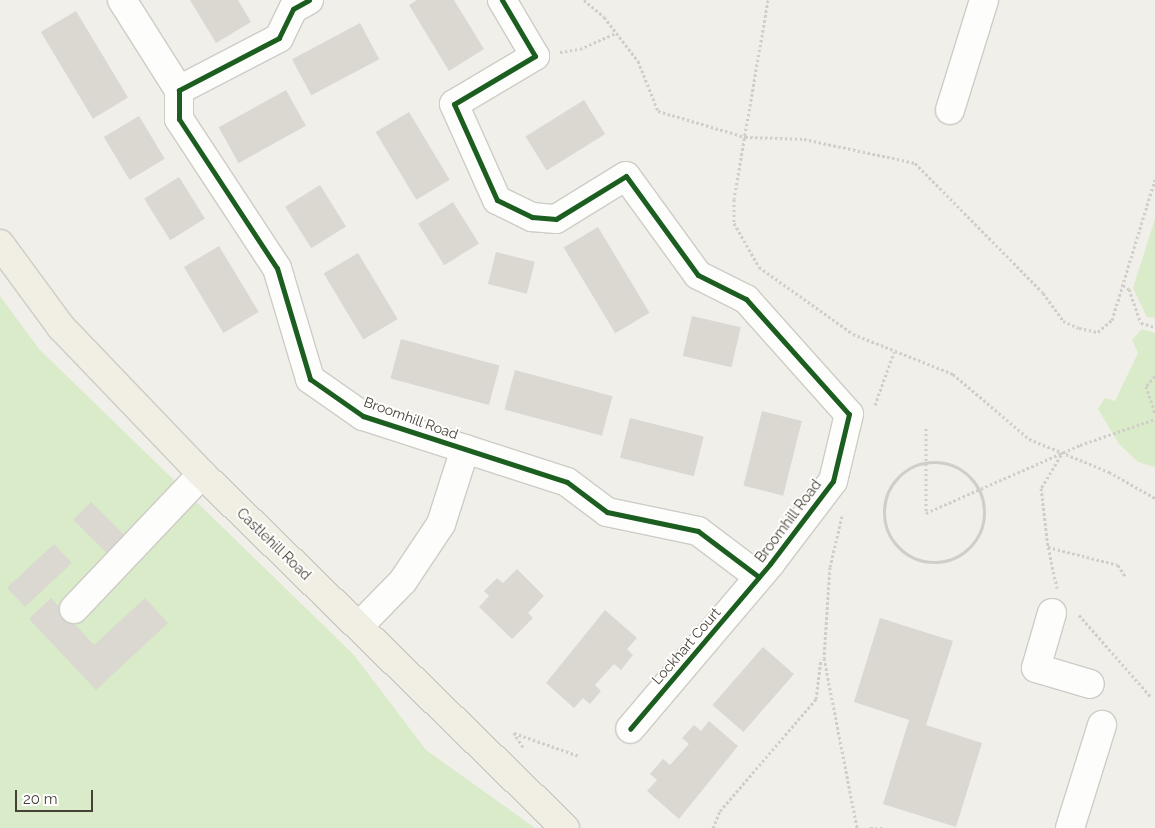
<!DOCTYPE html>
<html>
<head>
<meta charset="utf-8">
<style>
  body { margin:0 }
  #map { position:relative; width:1155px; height:828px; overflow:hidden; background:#f0efe9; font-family:Raleway,sans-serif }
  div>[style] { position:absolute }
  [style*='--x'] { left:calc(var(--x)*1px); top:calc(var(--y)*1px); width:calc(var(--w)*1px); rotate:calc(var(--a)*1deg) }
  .green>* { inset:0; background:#d9ebc9 }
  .building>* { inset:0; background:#dad8d1; transform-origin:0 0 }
  .path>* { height:3px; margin-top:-1.5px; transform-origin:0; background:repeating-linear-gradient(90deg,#d1ceca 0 2.5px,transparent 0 5px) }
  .path>.ring { margin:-1.5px; padding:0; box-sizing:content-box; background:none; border:3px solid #d1ceca; border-radius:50% }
  .roads { filter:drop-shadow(1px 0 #ceccc6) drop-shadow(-1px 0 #ceccc6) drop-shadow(0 1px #ceccc6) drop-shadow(0 -1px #ceccc6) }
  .minor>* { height:28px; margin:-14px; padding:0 14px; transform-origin:14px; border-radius:14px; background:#fdfdfc }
  .major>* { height:28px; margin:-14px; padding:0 14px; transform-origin:14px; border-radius:14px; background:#f1efe3 }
  .cycleway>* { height:5px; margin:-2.5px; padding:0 2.5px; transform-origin:2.5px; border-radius:2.5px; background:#1b5e20 }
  span { translate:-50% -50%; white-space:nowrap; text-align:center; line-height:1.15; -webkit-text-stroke:4px #fff; paint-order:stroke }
  .street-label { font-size:14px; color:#464135 }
  .scale { position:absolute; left:15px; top:790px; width:78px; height:22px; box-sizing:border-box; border:2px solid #464135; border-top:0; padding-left:6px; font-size:15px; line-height:18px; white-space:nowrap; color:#464135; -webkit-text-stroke:4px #fff; paint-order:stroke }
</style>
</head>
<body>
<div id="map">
  <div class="green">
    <div style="clip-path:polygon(1155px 219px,1155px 318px,1147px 317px,1133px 288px)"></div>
    <div style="clip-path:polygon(0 296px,39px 349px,354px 655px,426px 750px,535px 828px,0 828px)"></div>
    <div style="clip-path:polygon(1142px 329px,1155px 333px,1155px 467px,1138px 462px,1119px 444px,1098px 409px,1105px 398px,1115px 401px,1138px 353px,1132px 340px)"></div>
  </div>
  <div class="building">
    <div style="clip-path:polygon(190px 0,238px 0,251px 22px,216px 43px)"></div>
    <div style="clip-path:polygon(417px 0,454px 0,484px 49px,449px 71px,409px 5px)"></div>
    <div style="left:76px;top:11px;width:101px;height:41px;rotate:59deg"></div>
    <div style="left:360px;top:23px;width:41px;height:77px;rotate:62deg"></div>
    <div style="left:286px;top:90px;width:41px;height:77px;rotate:61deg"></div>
    <div style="left:584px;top:100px;width:40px;height:69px;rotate:58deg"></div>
    <div style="left:409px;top:112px;width:79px;height:39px;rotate:59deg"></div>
    <div style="left:139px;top:116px;width:50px;height:41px;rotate:59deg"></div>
    <div style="left:179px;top:177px;width:49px;height:41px;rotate:58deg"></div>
    <div style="left:320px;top:185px;width:49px;height:41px;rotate:58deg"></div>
    <div style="left:453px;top:202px;width:49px;height:41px;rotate:58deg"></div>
    <div style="left:598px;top:227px;width:100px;height:40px;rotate:59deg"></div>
    <div style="left:219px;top:246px;width:77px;height:41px;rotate:59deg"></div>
    <div style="left:496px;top:252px;width:40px;height:33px;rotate:14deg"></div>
    <div style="left:358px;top:253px;width:77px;height:40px;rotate:59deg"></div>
    <div style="left:692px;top:316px;width:50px;height:41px;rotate:13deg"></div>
    <div style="left:401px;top:339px;width:102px;height:41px;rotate:15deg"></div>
    <div style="left:515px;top:370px;width:101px;height:41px;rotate:15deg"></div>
    <div style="left:762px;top:411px;width:41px;height:77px;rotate:14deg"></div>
    <div style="left:630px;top:418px;width:76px;height:41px;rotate:14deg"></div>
    <div style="left:91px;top:502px;width:48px;height:25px;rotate:45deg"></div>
    <div style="left:54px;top:544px;width:26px;height:64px;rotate:47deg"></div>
    <div style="clip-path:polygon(517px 569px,544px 596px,528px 613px,533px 618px,512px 639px,479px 607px,489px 596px,484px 591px,497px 578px,503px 583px)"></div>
    <div style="clip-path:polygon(51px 598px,94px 645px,145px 598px,168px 623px,96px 690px,29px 619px)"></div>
    <div style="clip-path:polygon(605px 610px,637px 638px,627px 649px,633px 655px,621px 670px,614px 664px,595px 685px,601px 691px,590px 704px,583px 698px,574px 708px,546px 683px)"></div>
    <div style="clip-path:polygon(880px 618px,953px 641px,926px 725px,982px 743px,956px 827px,883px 804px,909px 720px,854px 702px)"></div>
    <div style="left:763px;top:647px;width:41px;height:77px;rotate:41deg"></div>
    <div style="clip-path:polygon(709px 721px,738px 746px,679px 819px,647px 791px,657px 780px,650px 774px,663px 759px,670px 765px,689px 744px,682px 738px,694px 725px,701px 731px)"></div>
  </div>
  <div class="path">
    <div style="--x:584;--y:0;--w:26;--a:40"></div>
    <div style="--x:604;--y:17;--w:56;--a:52.3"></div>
    <div style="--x:638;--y:61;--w:54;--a:68.2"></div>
    <div style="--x:658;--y:111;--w:91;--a:16.6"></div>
    <div style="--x:745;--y:137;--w:59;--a:1.9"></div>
    <div style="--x:804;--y:139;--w:114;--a:12.2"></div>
    <div style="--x:915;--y:163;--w:182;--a:45.4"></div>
    <div style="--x:1043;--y:293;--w:34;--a:54"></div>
    <div style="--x:1063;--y:321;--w:17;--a:24"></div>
    <div style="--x:1079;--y:328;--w:19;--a:12"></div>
    <div style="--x:1098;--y:332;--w:18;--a:-41"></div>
    <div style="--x:1112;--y:320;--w:147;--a:-73"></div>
    <div style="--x:768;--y:0;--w:202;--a:99.7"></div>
    <div style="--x:734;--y:199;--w:24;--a:90"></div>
    <div style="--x:734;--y:223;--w:51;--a:60.4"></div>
    <div style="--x:759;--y:267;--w:115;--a:35.5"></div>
    <div style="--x:853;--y:334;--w:108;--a:21.8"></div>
    <div style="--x:953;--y:374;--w:100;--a:40.5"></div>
    <div style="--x:1029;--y:439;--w:87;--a:22.4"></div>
    <div style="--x:1109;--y:472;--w:53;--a:29.5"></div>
    <div style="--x:560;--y:52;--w:20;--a:-9"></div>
    <div style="--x:580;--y:49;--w:39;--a:-24"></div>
    <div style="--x:1123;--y:285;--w:7;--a:34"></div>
    <div style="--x:1129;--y:289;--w:36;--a:71"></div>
    <div style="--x:1141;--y:323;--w:15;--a:16"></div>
    <div style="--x:1155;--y:376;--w:13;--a:132"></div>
    <div style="--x:1146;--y:386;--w:29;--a:72"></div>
    <div style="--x:875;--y:405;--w:56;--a:-70.3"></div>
    <div style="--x:926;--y:428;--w:85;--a:90"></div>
    <div style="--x:926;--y:513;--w:168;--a:-23.8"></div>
    <div style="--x:1080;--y:445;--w:79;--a:-19.1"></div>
    <div style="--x:1061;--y:455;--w:39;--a:121"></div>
    <div style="--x:1041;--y:488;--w:59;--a:83.2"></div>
    <div style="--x:1048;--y:547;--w:72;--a:14.4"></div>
    <div style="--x:1118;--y:565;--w:13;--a:58"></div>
    <div class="ring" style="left:884px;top:462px;width:97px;height:97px"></div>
    <div style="--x:842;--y:516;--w:52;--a:103.2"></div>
    <div style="--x:830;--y:567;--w:91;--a:93.8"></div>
    <div style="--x:824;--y:658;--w:173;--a:79"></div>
    <div style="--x:1048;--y:547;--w:42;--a:77.6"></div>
    <div style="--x:1079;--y:615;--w:109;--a:48.7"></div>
    <div style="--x:523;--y:747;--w:17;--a:-123"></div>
    <div style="--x:514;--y:733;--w:69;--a:19.5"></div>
    <div style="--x:713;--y:828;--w:18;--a:-68"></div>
    <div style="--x:720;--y:811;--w:148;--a:-49.4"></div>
    <div style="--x:816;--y:699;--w:40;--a:-82.9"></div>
    <div style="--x:870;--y:828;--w:12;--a:0"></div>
  </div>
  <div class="roads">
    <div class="minor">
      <div style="--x:122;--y:0;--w:107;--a:57.7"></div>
      <div style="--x:309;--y:0;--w:18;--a:151"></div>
      <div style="--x:293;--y:9;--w:32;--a:116"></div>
      <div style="--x:279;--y:38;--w:113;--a:152.5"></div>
      <div style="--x:179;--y:90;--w:29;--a:90"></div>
      <div style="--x:179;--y:119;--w:178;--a:56.7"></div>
      <div style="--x:277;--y:268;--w:116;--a:73.4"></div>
      <div style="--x:310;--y:379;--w:65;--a:34.9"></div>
      <div style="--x:363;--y:416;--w:214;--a:17.9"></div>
      <div style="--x:567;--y:482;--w:50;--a:36.9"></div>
      <div style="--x:607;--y:512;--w:93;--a:11.8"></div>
      <div style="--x:698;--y:531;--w:76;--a:37"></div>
      <div style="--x:502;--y:0;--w:65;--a:59.5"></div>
      <div style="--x:535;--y:56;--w:94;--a:149.3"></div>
      <div style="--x:454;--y:104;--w:105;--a:65.9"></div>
      <div style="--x:497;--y:200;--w:39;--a:26"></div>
      <div style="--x:532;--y:217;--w:24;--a:5"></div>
      <div style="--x:556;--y:219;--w:82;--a:-31.6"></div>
      <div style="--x:626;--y:176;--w:122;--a:54"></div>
      <div style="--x:698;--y:275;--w:54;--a:26.6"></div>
      <div style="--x:746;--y:299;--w:154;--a:48.2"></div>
      <div style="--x:849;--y:414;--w:69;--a:103.4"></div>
      <div style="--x:833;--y:481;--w:104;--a:127.2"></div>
      <div style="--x:770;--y:564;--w:216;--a:130.3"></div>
      <div style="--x:950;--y:110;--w:115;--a:-72.8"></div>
      <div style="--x:74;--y:609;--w:186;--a:-46.5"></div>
      <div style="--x:1052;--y:613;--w:57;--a:106.2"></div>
      <div style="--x:1036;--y:668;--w:56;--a:16.5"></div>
      <div style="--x:359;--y:626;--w:63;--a:-45.6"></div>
      <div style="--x:403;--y:581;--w:69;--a:-56.3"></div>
      <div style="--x:441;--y:524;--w:79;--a:-72.3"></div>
      <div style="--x:1070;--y:828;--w:108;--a:-72.7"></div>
    </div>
    <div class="major">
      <div style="--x:0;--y:244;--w:103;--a:53.7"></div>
      <div style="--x:61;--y:327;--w:204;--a:46.2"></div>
      <div style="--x:202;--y:474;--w:507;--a:44.28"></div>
    </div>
  </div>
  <div class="cycleway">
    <div style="--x:309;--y:0;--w:18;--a:151"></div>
    <div style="--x:293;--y:9;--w:32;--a:116"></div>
    <div style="--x:279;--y:38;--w:113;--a:152.5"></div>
    <div style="--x:179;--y:90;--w:29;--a:90"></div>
    <div style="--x:179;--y:119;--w:178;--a:56.7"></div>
    <div style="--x:277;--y:268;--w:116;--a:73.4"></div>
    <div style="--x:310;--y:379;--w:65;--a:34.9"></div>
    <div style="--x:363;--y:416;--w:214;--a:17.9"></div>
    <div style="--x:567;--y:482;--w:50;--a:36.9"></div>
    <div style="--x:607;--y:512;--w:93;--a:11.8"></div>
    <div style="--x:698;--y:531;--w:76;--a:37"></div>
    <div style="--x:502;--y:0;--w:65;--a:59.5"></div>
    <div style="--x:535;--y:56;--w:94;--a:149.3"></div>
    <div style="--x:454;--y:104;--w:105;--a:65.9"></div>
    <div style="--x:497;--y:200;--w:39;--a:26"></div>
    <div style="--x:532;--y:217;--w:24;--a:5"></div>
    <div style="--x:556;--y:219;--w:82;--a:-31.6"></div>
    <div style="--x:626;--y:176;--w:122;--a:54"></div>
    <div style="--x:698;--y:275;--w:54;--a:26.6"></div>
    <div style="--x:746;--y:299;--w:154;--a:48.2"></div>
    <div style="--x:849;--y:414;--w:69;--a:103.4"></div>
    <div style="--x:833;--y:481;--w:104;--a:127.2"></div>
    <div style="--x:770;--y:564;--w:216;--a:130.3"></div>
  </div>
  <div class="street-label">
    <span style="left:411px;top:418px;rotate:20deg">Broomhill Road</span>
    <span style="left:788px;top:521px;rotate:-53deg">Broomhill Road</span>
    <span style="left:274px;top:544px;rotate:44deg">Castlehill Road</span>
    <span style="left:686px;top:646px;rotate:-49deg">Lockhart Court</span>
  </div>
  <div class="scale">20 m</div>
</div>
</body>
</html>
